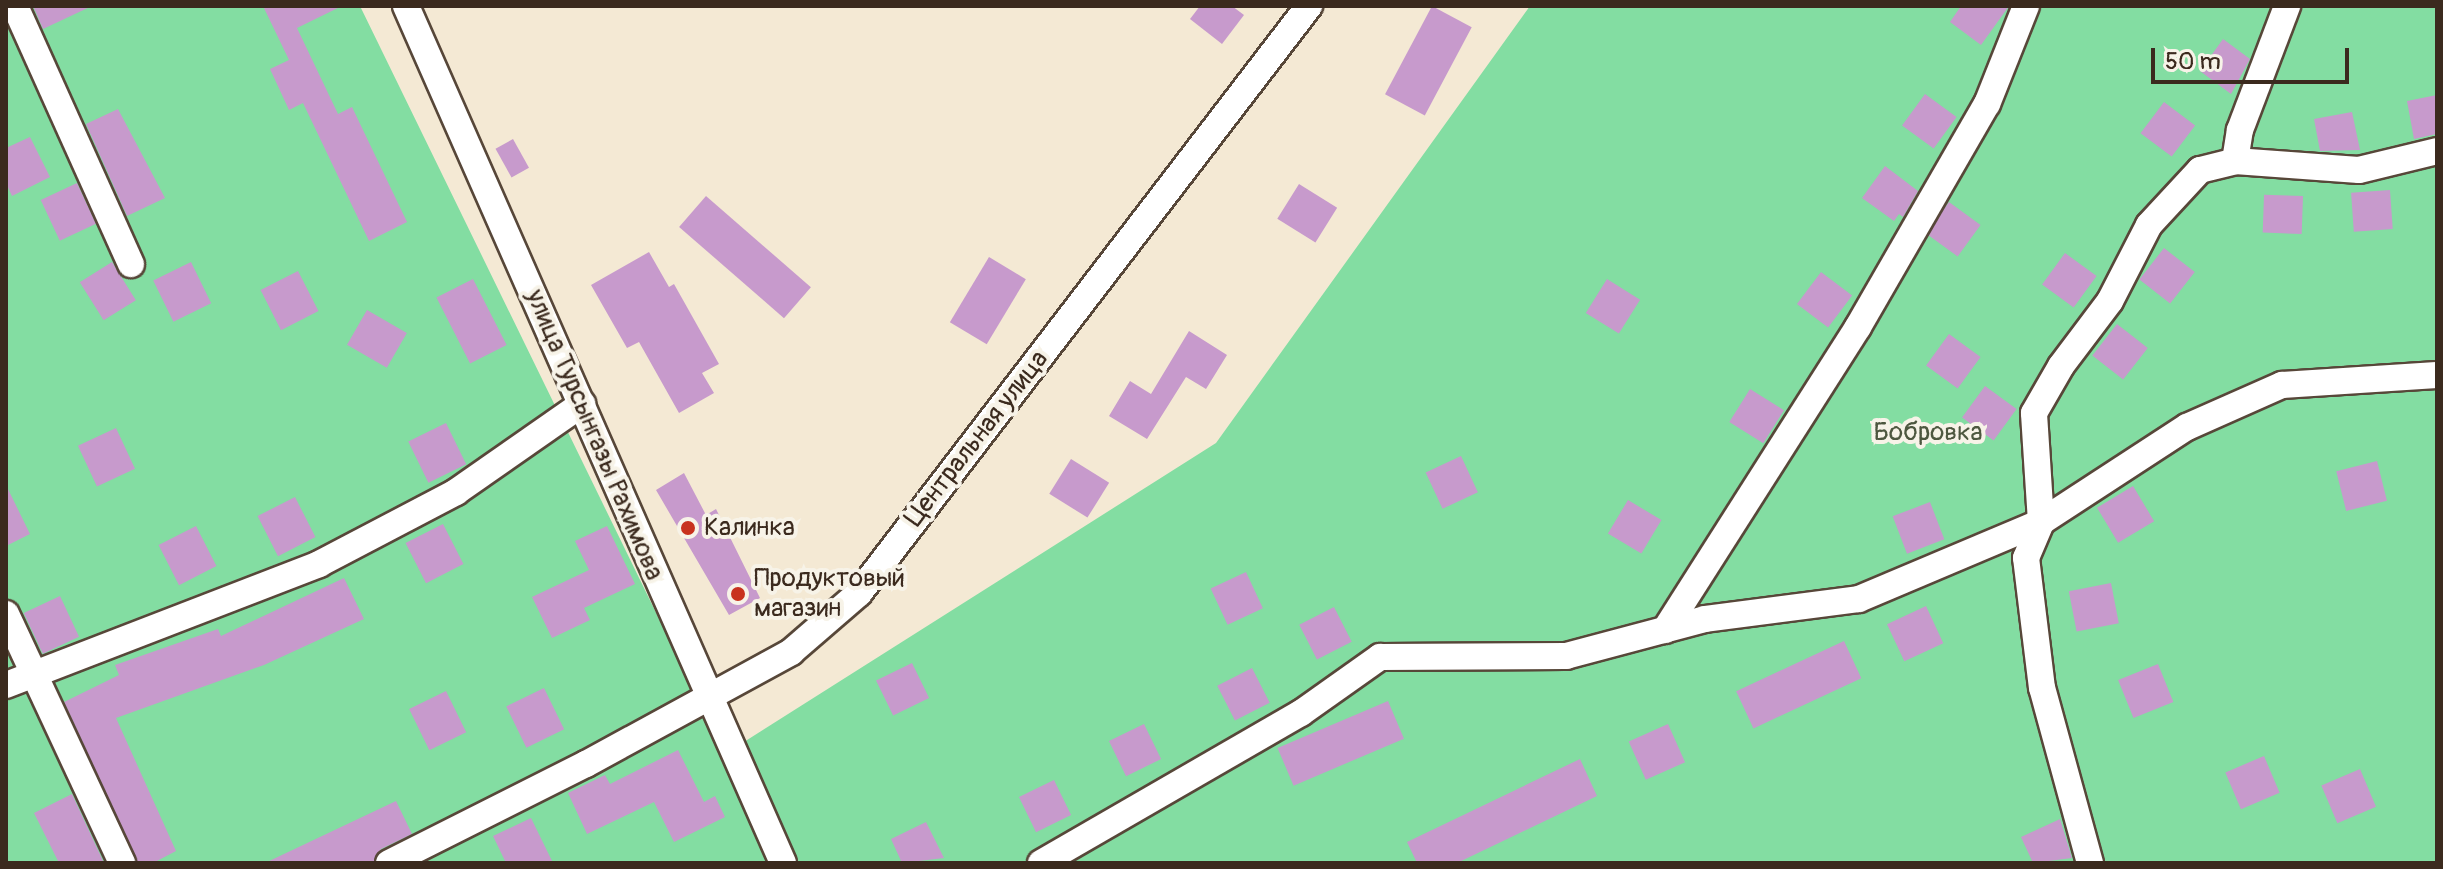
<!DOCTYPE html>
<html>
<head>
<meta charset="utf-8">
<style>
  body { margin:0 }
  #map { position:relative; width:2443px; height:869px; overflow:hidden; background:#f4e9d4; font-family:Pangolin,sans-serif }
  div>[style] { position:absolute }
  [style*='--x'] { left:calc(var(--x)*1px); top:calc(var(--y)*1px); width:calc(var(--w)*1px); rotate:calc(var(--a)*1deg) }
  .green>* { inset:0; background:#83dda2 }
  .building>* { inset:0; background:#c79acc; transform-origin:0 0 }
  .roads { filter:drop-shadow(2px 0 #574739) drop-shadow(-2px 0 #574739) drop-shadow(0 2px #574739) drop-shadow(0 -2px #574739) }
  .minor>* { height:26px; margin:-13px; padding:0 13px; transform-origin:13px; border-radius:13px; background:#fff }
  .dots>* { width:22px; height:22px; translate:-50% -50%; box-sizing:border-box; border:4px solid #f7f3e8; border-radius:50% }
  span { translate:-50% -50%; white-space:nowrap; text-align:center; line-height:1.15; -webkit-text-stroke:8px #f7f3e8; paint-order:stroke }
  .park-label { font-size:26px; color:#4d573f }
  .street-label { font-size:26px; color:#3b2a1e }
  .poi-label { font-size:26px; color:#3b2a1e }
  .left { translate:0 -50%; text-align:left }
  .frame { position:absolute; inset:0; border:8px solid #3b2a1e; pointer-events:none }
  .scale { position:absolute; left:2151px; top:48px; width:198px; height:36px; box-sizing:border-box; border:4px solid #3b2a1e; border-top:0; padding-left:10px; font-size:24px; line-height:28px; white-space:nowrap; color:#3b2a1e; -webkit-text-stroke:6px #f7f3e8; paint-order:stroke }
</style>
</head>
<body>
<div id="map">
  <div class="green">
    <div style="clip-path:polygon(6px 6px,360px 6px,725px 754px,1216px 443px,1530px 6px,2437px 6px,2437px 863px,6px 863px)"></div>
  </div>
  <div class="building">
    <div style="clip-path:polygon(33px 6px,92px 6px,43px 29px)"></div>
    <div style="clip-path:polygon(263px 6px,342px 6px,297px 28px,338px 114px,352px 107px,407px 222px,369px 241px,303px 103px,289px 110px,270px 69px,289px 60px)"></div>
    <div style="clip-path:polygon(1200px 6px,1232px 6px,1244px 15px,1222px 44px,1190px 19px)"></div>
    <div style="left:1432px;top:6px;width:45px;height:100px;rotate:28deg"></div>
    <div style="clip-path:polygon(1961px 6px,2009px 6px,1981px 45px,1950px 22px)"></div>
    <div style="clip-path:polygon(2223px 39px,2250px 59px,2231px 94px,2200px 71px)"></div>
    <div style="left:1925px;top:94px;width:39px;height:39px;rotate:36deg"></div>
    <div style="clip-path:polygon(2437px 95px,2437px 134px,2414px 139px,2407px 101px)"></div>
    <div style="left:2164px;top:102px;width:39px;height:39px;rotate:37deg"></div>
    <div style="clip-path:polygon(118px 109px,165px 198px,127px 216px,86px 124px)"></div>
    <div style="clip-path:polygon(2352px 112px,2360px 150px,2320px 151px,2314px 119px)"></div>
    <div style="clip-path:polygon(30px 137px,50px 177px,12px 196px,6px 183px,6px 148px)"></div>
    <div style="left:513px;top:139px;width:33px;height:20px;rotate:61deg"></div>
    <div style="clip-path:polygon(1885px 166px,1918px 191px,1903px 217px,1899px 214px,1894px 221px,1862px 198px)"></div>
    <div style="left:77px;top:183px;width:45px;height:40px;rotate:65deg"></div>
    <div style="left:1299px;top:184px;width:45px;height:41px;rotate:32deg"></div>
    <div style="left:2390px;top:190px;width:39px;height:39px;rotate:86deg"></div>
    <div style="left:706px;top:196px;width:139px;height:41px;rotate:41deg"></div>
    <div style="left:2303px;top:196px;width:38px;height:39px;rotate:92deg"></div>
    <div style="left:1949px;top:202px;width:39px;height:39px;rotate:36deg"></div>
    <div style="left:2164px;top:248px;width:39px;height:40px;rotate:38deg"></div>
    <div style="clip-path:polygon(649px 252px,669px 287px,674px 284px,719px 364px,702px 373px,714px 393px,679px 413px,639px 342px,627px 348px,591px 285px)"></div>
    <div style="left:2065px;top:253px;width:39px;height:39px;rotate:36deg"></div>
    <div style="left:989px;top:257px;width:43px;height:76px;rotate:31deg"></div>
    <div style="left:112px;top:262px;width:45px;height:38px;rotate:58deg"></div>
    <div style="left:191px;top:262px;width:46px;height:42px;rotate:64deg"></div>
    <div style="left:298px;top:271px;width:45px;height:42px;rotate:63deg"></div>
    <div style="left:1821px;top:272px;width:39px;height:40px;rotate:37deg"></div>
    <div style="left:473px;top:279px;width:74px;height:41px;rotate:63deg"></div>
    <div style="left:1607px;top:279px;width:39px;height:40px;rotate:32deg"></div>
    <div style="left:367px;top:310px;width:46px;height:40px;rotate:30deg"></div>
    <div style="left:2117px;top:324px;width:39px;height:40px;rotate:38deg"></div>
    <div style="clip-path:polygon(1189px 331px,1227px 355px,1206px 389px,1186px 377px,1147px 439px,1109px 416px,1130px 381px,1151px 394px)"></div>
    <div style="left:1949px;top:334px;width:39px;height:39px;rotate:36deg"></div>
    <div style="left:1985px;top:386px;width:39px;height:39px;rotate:36deg"></div>
    <div style="left:1750px;top:389px;width:40px;height:39px;rotate:32deg"></div>
    <div style="left:446px;top:423px;width:46px;height:42px;rotate:64deg"></div>
    <div style="left:116px;top:428px;width:45px;height:42px;rotate:65deg"></div>
    <div style="left:1461px;top:456px;width:40px;height:39px;rotate:65deg"></div>
    <div style="left:1071px;top:459px;width:45px;height:41px;rotate:32deg"></div>
    <div style="left:2377px;top:461px;width:41px;height:42px;rotate:76deg"></div>
    <div style="clip-path:polygon(684px 473px,706px 515px,716px 509px,760px 598px,729px 615px,656px 490px)"></div>
    <div style="clip-path:polygon(6px 485px,30px 534px,6px 546px)"></div>
    <div style="left:2133px;top:486px;width:41px;height:42px;rotate:59deg"></div>
    <div style="left:295px;top:497px;width:45px;height:42px;rotate:63deg"></div>
    <div style="left:1628px;top:500px;width:39px;height:39px;rotate:31deg"></div>
    <div style="left:1930px;top:502px;width:40px;height:40px;rotate:69deg"></div>
    <div style="left:443px;top:524px;width:45px;height:42px;rotate:63deg"></div>
    <div style="left:196px;top:526px;width:45px;height:42px;rotate:63deg"></div>
    <div style="clip-path:polygon(607px 526px,635px 584px,584px 608px,590px 620px,552px 638px,532px 597px,589px 570px,575px 541px)"></div>
    <div style="left:1246px;top:572px;width:40px;height:39px;rotate:65deg"></div>
    <div style="clip-path:polygon(344px 578px,364px 619px,264px 665px,116px 718px,176px 851px,153px 863px,138px 863px,64px 702px,119px 675px,115px 665px,218px 629px,221px 636px)"></div>
    <div style="left:2111px;top:583px;width:41px;height:43px;rotate:79deg"></div>
    <div style="left:60px;top:596px;width:45px;height:40px;rotate:65deg"></div>
    <div style="left:1926px;top:606px;width:41px;height:43px;rotate:65deg"></div>
    <div style="left:1334px;top:607px;width:39px;height:39px;rotate:63deg"></div>
    <div style="left:1844px;top:641px;width:41px;height:119px;rotate:65deg"></div>
    <div style="left:912px;top:663px;width:39px;height:40px;rotate:64deg"></div>
    <div style="left:2158px;top:664px;width:41px;height:43px;rotate:68deg"></div>
    <div style="left:1252px;top:668px;width:39px;height:39px;rotate:63deg"></div>
    <div style="left:544px;top:688px;width:46px;height:42px;rotate:64deg"></div>
    <div style="left:446px;top:691px;width:46px;height:41px;rotate:64deg"></div>
    <div style="left:1388px;top:701px;width:41px;height:120px;rotate:67deg"></div>
    <div style="left:1144px;top:724px;width:39px;height:39px;rotate:64deg"></div>
    <div style="left:1668px;top:724px;width:42px;height:43px;rotate:66deg"></div>
    <div style="clip-path:polygon(678px 750px,704px 802px,715px 796px,725px 817px,674px 842px,654px 802px,587px 834px,568px 793px,605px 775px,610px 784px)"></div>
    <div style="left:2264px;top:756px;width:40px;height:42px;rotate:67deg"></div>
    <div style="clip-path:polygon(1580px 759px,1597px 796px,1457px 863px,1417px 863px,1407px 842px)"></div>
    <div style="left:2360px;top:769px;width:41px;height:42px;rotate:67deg"></div>
    <div style="left:1054px;top:780px;width:39px;height:39px;rotate:64deg"></div>
    <div style="clip-path:polygon(72px 794px,104px 863px,59px 863px,34px 813px)"></div>
    <div style="clip-path:polygon(396px 801px,412px 834px,381px 849px,373px 863px,265px 863px)"></div>
    <div style="clip-path:polygon(531px 818px,553px 863px,506px 863px,493px 836px)"></div>
    <div style="clip-path:polygon(2060px 819px,2072px 858px,2033px 863px,2021px 837px)"></div>
    <div style="clip-path:polygon(926px 822px,944px 858px,902px 863px,891px 839px)"></div>
  </div>
  <div class="roads">
    <div class="minor">
      <div style="--x:15;--y:6;--w:283;--a:65.8"></div>
      <div style="--x:406;--y:6;--w:936;--a:66.25"></div>
      <div style="--x:2235;--y:161;--w:124;--a:4.2"></div>
      <div style="--x:2359;--y:170;--w:80;--a:-13.7"></div>
      <div style="--x:6;--y:614;--w:275;--a:65"></div>
      <div style="--x:1665;--y:630;--w:359;--a:-57.5"></div>
      <div style="--x:1858;--y:327;--w:258;--a:-60"></div>
      <div style="--x:1987;--y:104;--w:105;--a:-68.3"></div>
      <div style="--x:6;--y:685;--w:336;--a:-21.1"></div>
      <div style="--x:319;--y:564;--w:155;--a:-27.7"></div>
      <div style="--x:456;--y:492;--w:154;--a:-34.9"></div>
      <div style="--x:389;--y:863;--w:220;--a:-26.7"></div>
      <div style="--x:586;--y:764;--w:234;--a:-28.6"></div>
      <div style="--x:791;--y:652;--w:90;--a:-40.9"></div>
      <div style="--x:859;--y:593;--w:740;--a:-52.53"></div>
      <div style="--x:1041;--y:863;--w:300;--a:-30"></div>
      <div style="--x:1301;--y:713;--w:97;--a:-35.3"></div>
      <div style="--x:1380;--y:657;--w:186;--a:-0.3"></div>
      <div style="--x:1566;--y:656;--w:144;--a:-14.9"></div>
      <div style="--x:1705;--y:619;--w:155;--a:-7.4"></div>
      <div style="--x:1859;--y:599;--w:198;--a:-22.9"></div>
      <div style="--x:2041;--y:522;--w:174;--a:-33.1"></div>
      <div style="--x:2187;--y:427;--w:104;--a:-23.9"></div>
      <div style="--x:2282;--y:385;--w:155;--a:-3.7"></div>
      <div style="--x:2090;--y:863;--w:181;--a:-105.3"></div>
      <div style="--x:2042;--y:688;--w:131;--a:-97"></div>
      <div style="--x:2026;--y:558;--w:39;--a:-67"></div>
      <div style="--x:2041;--y:522;--w:109;--a:-93.7"></div>
      <div style="--x:2034;--y:413;--w:54;--a:-60.1"></div>
      <div style="--x:2061;--y:366;--w:81;--a:-53"></div>
      <div style="--x:2110;--y:301;--w:85;--a:-62.8"></div>
      <div style="--x:2149;--y:225;--w:75;--a:-47.2"></div>
      <div style="--x:2200;--y:170;--w:36;--a:-14"></div>
      <div style="--x:2235;--y:161;--w:31;--a:-81"></div>
      <div style="--x:2240;--y:130;--w:133;--a:-69.2"></div>
    </div>
  </div>
  <div class="dots">
    <div style="left:688px;top:528px;background:#c8321e"></div>
    <div style="left:738px;top:594px;background:#c8321e"></div>
  </div>
  <div class="park-label">
    <span style="left:1928px;top:433px">Бобровка</span>
  </div>
  <div class="street-label">
    <span style="left:594px;top:435px;rotate:67deg">улица Турсынгазы Рахимова</span>
    <span style="left:977px;top:439px;rotate:-52deg">Центральная улица</span>
  </div>
  <div class="poi-label">
    <span class="left" style="left:704px;top:528px">Калинка</span>
    <span class="left" style="left:754px;top:594px">Продуктовый<br>магазин</span>
  </div>
  <div class="frame"></div>
  <div class="scale">50 m</div>
</div>
</body>
</html>
